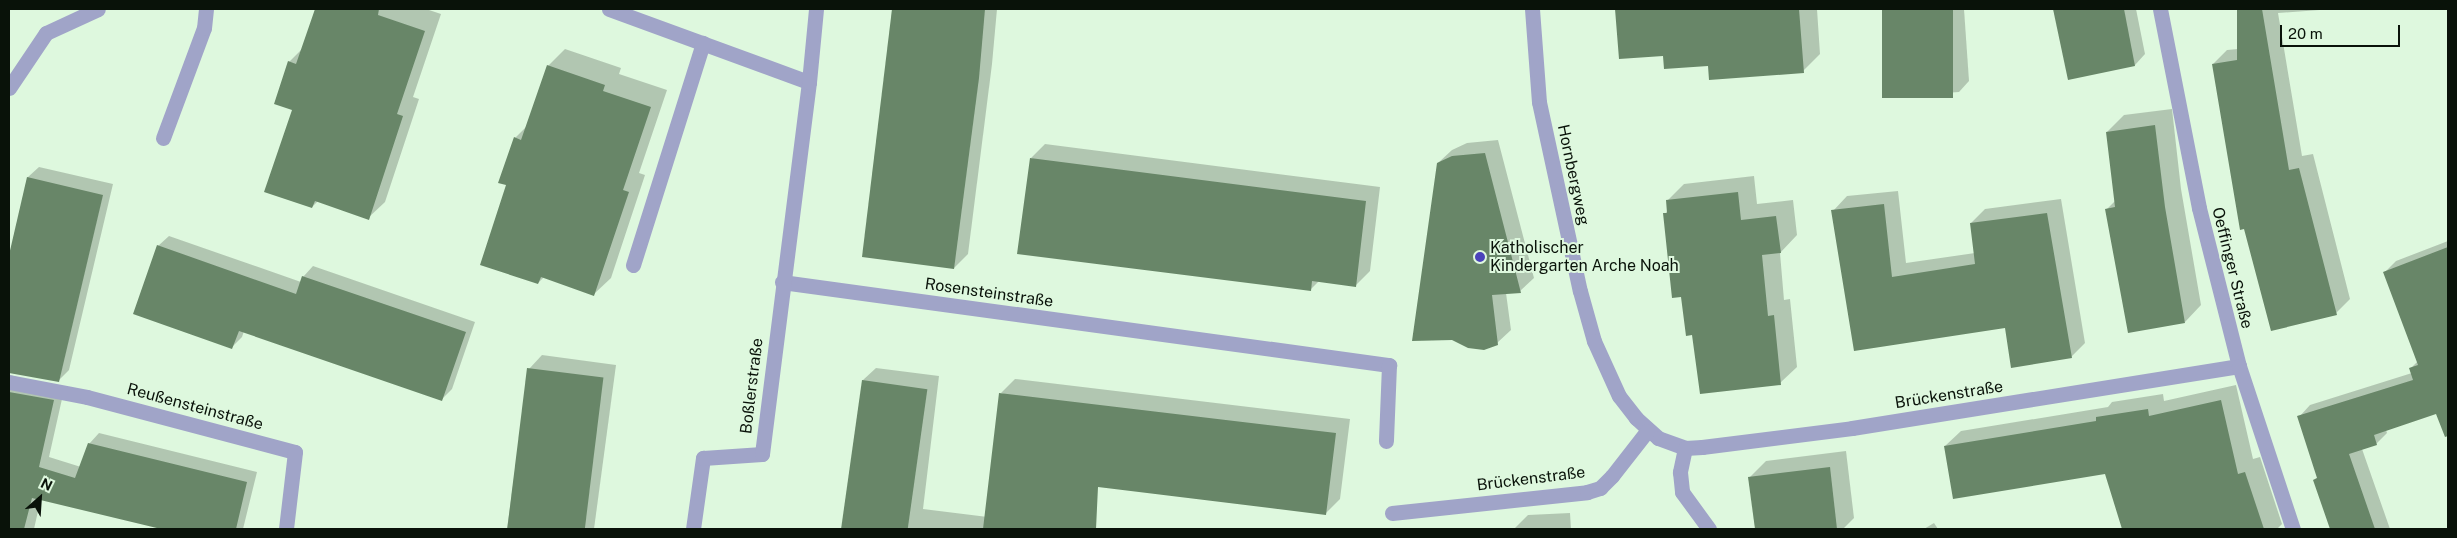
<!DOCTYPE html>
<html>
<head>
<meta charset="utf-8">
<style>
  body { margin:0 }
  #map { position:relative; width:2457px; height:538px; overflow:hidden; background:#def8de; font-family:"Public Sans",sans-serif }
  div>[style] { position:absolute }
  [style*='--x'] { left:calc(var(--x)*1px); top:calc(var(--y)*1px); width:calc(var(--w)*1px); rotate:calc(var(--a)*1deg) }
  .shadow>* { inset:0; background:#0003 }
  .building>* { inset:0; background:#688668; transform-origin:0 0 }
  .minor>* { height:15px; margin:-7.5px; padding:0 7.5px; transform-origin:7.5px; border-radius:7.5px; background:#a0a4c8 }
  .dots>* { width:14px; height:14px; translate:-50% -50%; box-sizing:border-box; border:2px solid #def8de; border-radius:50% }
  span { translate:-50% -50%; white-space:nowrap; text-align:center; line-height:1.15; -webkit-text-stroke:4px #def8de; paint-order:stroke }
  .street-label { font-size:16px; color:#091209 }
  .poi-label { font-size:16px; color:#091209 }
  .left { translate:0 -50%; text-align:left }
  .frame { position:absolute; inset:0; border:10px solid #091209; pointer-events:none }
  .north { position:absolute; left:15px; top:473px; width:50px; height:50px; -webkit-text-stroke:4px #def8de; paint-order:stroke; rotate:26deg; font-size:14px; font-weight:700; line-height:20px; text-align:center; color:#091209 }
  .north::after { content:''; display:block; margin:auto; width:18px; height:22px; background:#091209; clip-path:polygon(50% 0,100% 100%,50% 72%,0 100%) }
  .scale { position:absolute; left:2280px; top:25px; width:120px; height:22px; box-sizing:border-box; border:2px solid #091209; border-top:0; padding-left:6px; font-size:15px; line-height:18px; white-space:nowrap; color:#091209; -webkit-text-stroke:4px #def8de; paint-order:stroke }
</style>
</head>
<body>
<div id="map">
  <div class="shadow">
    <div style="clip-path:polygon(316px 9px,426px 9px,441px 14px,413px 97px,419px 99px,385px 202px,368px 218px,318px 201px,312px 207px,293px 110px,289px 62px,303px 48px)"></div>
    <div style="clip-path:polygon(894px 9px,997px 9px,992px 64px,968px 254px,954px 268px,891px 37px)"></div>
    <div style="clip-path:polygon(1616px 9px,1817px 9px,1820px 54px,1803px 71px,1709px 65px,1664px 54px,1620px 57px)"></div>
    <div style="clip-path:polygon(1884px 9px,1964px 9px,1969px 81px,1959px 92px,1891px 97px)"></div>
    <div style="clip-path:polygon(2054px 9px,2136px 9px,2145px 54px,2135px 65px,2069px 78px)"></div>
    <div style="clip-path:polygon(2238px 9px,2333px 9px,2278px 13px,2302px 156px,2313px 154px,2350px 299px,2336px 313px,2213px 64px,2227px 50px,2238px 49px)"></div>
    <div style="clip-path:polygon(565px 49px,621px 68px,619px 74px,667px 90px,639px 173px,645px 175px,611px 278px,594px 294px,544px 277px,538px 283px,507px 184px,515px 138px,527px 126px,548px 66px)"></div>
    <div style="clip-path:polygon(2172px 109px,2181px 189px,2201px 305px,2185px 322px,2107px 209px,2116px 200px,2107px 132px,2124px 115px)"></div>
    <div style="clip-path:polygon(1498px 140px,1534px 278px,1520px 291px,1506px 293px,1511px 330px,1497px 343px,1438px 163px,1452px 150px,1467px 143px)"></div>
    <div style="clip-path:polygon(1045px 144px,1380px 187px,1370px 271px,1355px 286px,1319px 281px,1310px 290px,1031px 158px)"></div>
    <div style="clip-path:polygon(39px 167px,113px 184px,69px 370px,58px 381px,10px 371px,10px 375px,64px 390px,49px 457px,81px 467px,89px 444px,99px 433px,257px 472px,243px 529px,167px 529px,41px 498px,34px 529px,9px 529px,9px 261px,28px 177px)"></div>
    <div style="clip-path:polygon(1754px 176px,1757px 204px,1793px 200px,1797px 235px,1780px 253px,1784px 300px,1790px 299px,1797px 367px,1780px 383px,1693px 334px,1665px 214px,1668px 210px,1667px 201px,1684px 184px)"></div>
    <div style="clip-path:polygon(1898px 191px,1906px 263px,1975px 253px,1971px 223px,1985px 209px,2061px 199px,2085px 343px,2071px 357px,2006px 326px,1855px 350px,1833px 211px,1847px 196px)"></div>
    <div style="clip-path:polygon(169px 236px,301px 282px,303px 277px,313px 266px,475px 322px,452px 389px,442px 399px,244px 331px,242px 337px,232px 347px,158px 246px)"></div>
    <div style="clip-path:polygon(2448px 241px,2448px 408px,2386px 430px,2387px 433px,2376px 444px,2362px 449px,2390px 529px,2332px 529px,2315px 480px,2318px 477px,2299px 417px,2310px 405px,2412px 373px,2411px 368px,2418px 361px,2385px 272px,2396px 261px)"></div>
    <div style="clip-path:polygon(542px 355px,616px 365px,594px 529px,507px 529px,529px 369px)"></div>
    <div style="clip-path:polygon(876px 368px,939px 376px,923px 509px,1020px 521px,1019px 529px,844px 529px,863px 380px)"></div>
    <div style="clip-path:polygon(1015px 379px,1350px 419px,1340px 499px,1326px 513px,1001px 393px)"></div>
    <div style="clip-path:polygon(2236px 385px,2253px 459px,2260px 457px,2282px 524px,2277px 529px,2124px 529px,2106px 472px,1945px 446px,1961px 431px,2108px 407px,2112px 402px,2163px 394px,2164px 401px)"></div>
    <div style="clip-path:polygon(1846px 451px,1854px 518px,1843px 529px,1756px 529px,1750px 477px,1766px 461px)"></div>
    <div style="clip-path:polygon(1570px 513px,1571px 529px,1514px 529px,1528px 515px)"></div>
    <div style="clip-path:polygon(1934px 523px,1938px 529px,1924px 529px)"></div>
  </div>
  <div class="building">
    <div style="clip-path:polygon(315px 9px,379px 9px,378px 15px,425px 31px,397px 114px,403px 116px,369px 220px,315px 201px,312px 208px,264px 192px,292px 110px,274px 104px,288px 61px,296px 64px)"></div>
    <div style="clip-path:polygon(892px 9px,985px 9px,979px 78px,954px 269px,862px 257px)"></div>
    <div style="clip-path:polygon(1615px 9px,1799px 9px,1804px 73px,1709px 80px,1708px 66px,1664px 69px,1663px 56px,1619px 59px)"></div>
    <div style="left:1882px;top:9px;width:71px;height:89px"></div>
    <div style="clip-path:polygon(2053px 9px,2124px 9px,2135px 66px,2068px 80px)"></div>
    <div style="clip-path:polygon(2237px 9px,2262px 9px,2289px 170px,2299px 168px,2337px 315px,2271px 331px,2244px 229px,2240px 230px,2212px 64px,2237px 60px)"></div>
    <div style="clip-path:polygon(547px 65px,605px 85px,603px 91px,651px 107px,623px 190px,629px 192px,594px 296px,541px 277px,538px 284px,480px 265px,506px 185px,498px 183px,514px 137px,521px 140px)"></div>
    <div style="clip-path:polygon(2155px 125px,2165px 207px,2185px 323px,2128px 333px,2105px 209px,2115px 207px,2106px 132px)"></div>
    <div style="clip-path:polygon(1485px 153px,1521px 293px,1492px 295px,1498px 345px,1484px 350px,1468px 348px,1452px 340px,1412px 341px,1437px 163px,1452px 156px)"></div>
    <div style="clip-path:polygon(1030px 158px,1366px 201px,1356px 287px,1312px 281px,1311px 291px,1017px 254px)"></div>
    <div style="clip-path:polygon(27px 177px,103px 195px,59px 382px,9px 373px,9px 255px)"></div>
    <div style="clip-path:polygon(1738px 192px,1741px 220px,1776px 216px,1781px 253px,1762px 255px,1768px 316px,1774px 315px,1781px 385px,1700px 394px,1692px 335px,1686px 336px,1681px 297px,1672px 298px,1663px 213px,1667px 213px,1666px 200px)"></div>
    <div style="clip-path:polygon(1884px 204px,1892px 277px,1975px 264px,1970px 223px,2047px 213px,2072px 358px,2011px 368px,2005px 328px,1854px 351px,1831px 210px)"></div>
    <div style="clip-path:polygon(157px 245px,296px 294px,302px 276px,466px 332px,442px 401px,239px 331px,232px 349px,133px 314px)"></div>
    <div style="clip-path:polygon(2448px 247px,2448px 436px,2445px 437px,2436px 414px,2374px 435px,2377px 445px,2349px 454px,2375px 529px,2330px 529px,2313px 480px,2317px 478px,2297px 416px,2413px 380px,2409px 368px,2418px 365px,2383px 272px)"></div>
    <div style="left:527px;top:368px;width:77px;height:162px;rotate:7deg"></div>
    <div style="left:862px;top:380px;width:66px;height:150px;rotate:8deg"></div>
    <div style="clip-path:polygon(9px 392px,54px 400px,39px 467px,75px 478px,88px 443px,247px 482px,236px 529px,161px 529px,32px 498px,24px 529px,9px 529px)"></div>
    <div style="clip-path:polygon(999px 393px,1336px 433px,1326px 515px,1098px 487px,1096px 529px,983px 529px)"></div>
    <div style="clip-path:polygon(2221px 400px,2238px 474px,2245px 472px,2264px 529px,2122px 529px,2105px 474px,1953px 499px,1944px 446px,2096px 421px,2096px 417px,2148px 409px,2149px 416px)"></div>
    <div style="clip-path:polygon(1830px 467px,1837px 529px,1755px 529px,1748px 477px)"></div>
  </div>
  <div class="minor">
    <div style="--x:609;--y:9;--w:213;--a:20.1"></div>
    <div style="--x:1532;--y:9;--w:93;--a:85.7"></div>
    <div style="--x:1539;--y:102;--w:193;--a:77.8"></div>
    <div style="--x:1580;--y:291;--w:52;--a:74.4"></div>
    <div style="--x:1594;--y:341;--w:60;--a:65.6"></div>
    <div style="--x:1619;--y:396;--w:28;--a:52"></div>
    <div style="--x:1636;--y:418;--w:30;--a:42"></div>
    <div style="--x:1658;--y:438;--w:29;--a:20"></div>
    <div style="--x:1685;--y:448;--w:17;--a:-3"></div>
    <div style="--x:1702;--y:447;--w:151;--a:-7.2"></div>
    <div style="--x:1852;--y:428;--w:392;--a:-9.1"></div>
    <div style="--x:2160;--y:9;--w:203;--a:78.9"></div>
    <div style="--x:2199;--y:208;--w:163;--a:75.8"></div>
    <div style="--x:2239;--y:366;--w:172;--a:71.7"></div>
    <div style="--x:9;--y:88;--w:66;--a:-56.1"></div>
    <div style="--x:46;--y:33;--w:57;--a:-24.8"></div>
    <div style="--x:163;--y:138;--w:117;--a:-69.6"></div>
    <div style="--x:204;--y:28;--w:19;--a:-84"></div>
    <div style="--x:633;--y:265;--w:233;--a:-72.5"></div>
    <div style="--x:782;--y:282;--w:613;--a:7.79"></div>
    <div style="--x:1389;--y:365;--w:76;--a:92.3"></div>
    <div style="--x:9;--y:382;--w:79;--a:10.9"></div>
    <div style="--x:87;--y:397;--w:215;--a:14.8"></div>
    <div style="--x:295;--y:452;--w:78;--a:96.7"></div>
    <div style="--x:1685;--y:448;--w:25;--a:102"></div>
    <div style="--x:1680;--y:472;--w:20;--a:84"></div>
    <div style="--x:1682;--y:492;--w:46;--a:53.9"></div>
    <div style="--x:1392;--y:513;--w:196;--a:-6.1"></div>
    <div style="--x:1587;--y:492;--w:14;--a:-17"></div>
    <div style="--x:1600;--y:488;--w:17;--a:-45"></div>
    <div style="--x:1612;--y:476;--w:57;--a:-52.1"></div>
    <div style="--x:693;--y:529;--w:72;--a:-82"></div>
    <div style="--x:703;--y:458;--w:59;--a:-3.9"></div>
    <div style="--x:762;--y:454;--w:375;--a:-82.8"></div>
    <div style="--x:809;--y:82;--w:73;--a:-84.5"></div>
  </div>
  <div class="dots">
    <div style="left:1480px;top:257px;background:#4b43ba"></div>
  </div>
  <div class="street-label">
    <span style="left:1573px;top:175px;rotate:78deg">Hornbergweg</span>
    <span style="left:2232px;top:268px;rotate:76deg">Oeffinger Straße</span>
    <span style="left:989px;top:293px;rotate:8deg">Rosensteinstraße</span>
    <span style="left:752px;top:386px;rotate:-83deg">Boßlerstraße</span>
    <span style="left:1949px;top:395px;rotate:-9deg">Brückenstraße</span>
    <span style="left:195px;top:407px;rotate:15deg">Reußensteinstraße</span>
    <span style="left:1531px;top:479px;rotate:-7deg">Brückenstraße</span>
  </div>
  <div class="poi-label">
    <span class="left" style="left:1490px;top:257px">Katholischer<br>Kindergarten Arche Noah</span>
  </div>
  <div class="frame"></div>
  <div class="north">N</div>
  <div class="scale">20 m</div>
</div>
</body>
</html>
